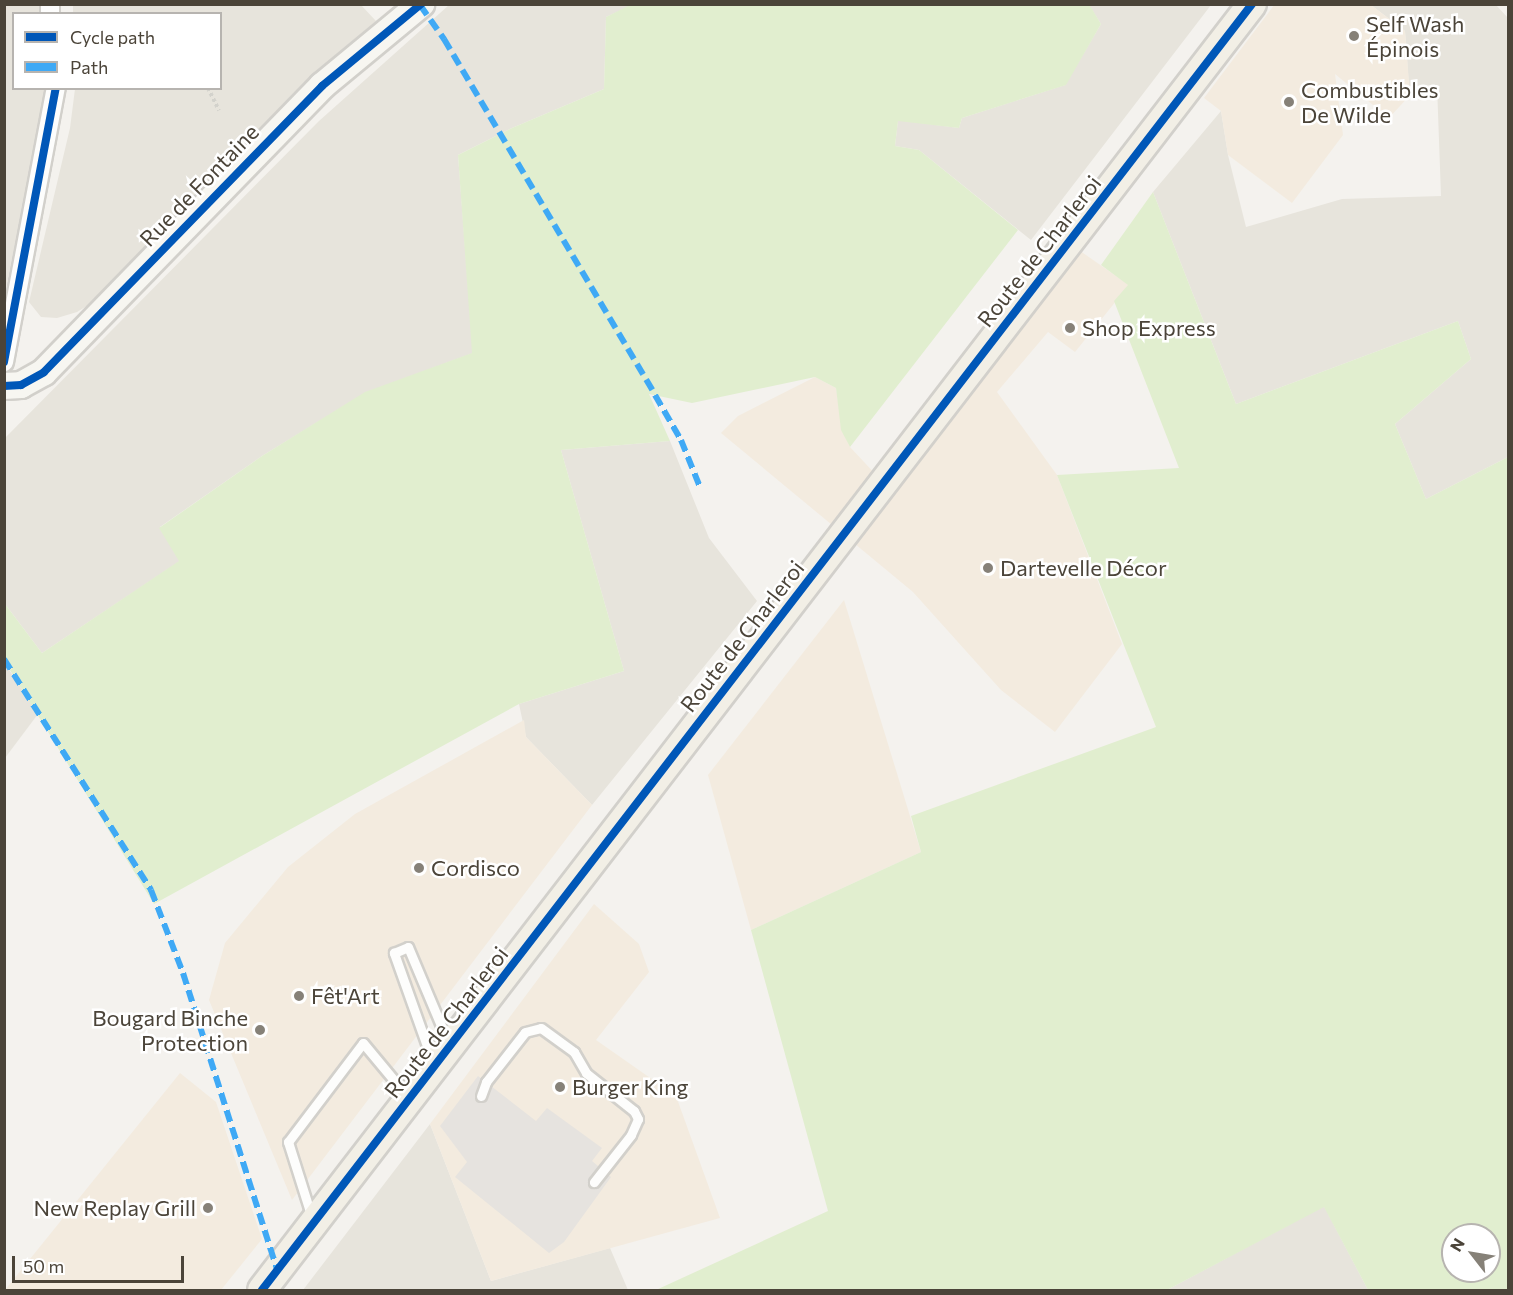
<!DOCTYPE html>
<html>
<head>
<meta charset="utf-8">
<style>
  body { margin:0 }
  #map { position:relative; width:1513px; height:1295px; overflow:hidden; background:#f4f2ee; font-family:Commissioner,sans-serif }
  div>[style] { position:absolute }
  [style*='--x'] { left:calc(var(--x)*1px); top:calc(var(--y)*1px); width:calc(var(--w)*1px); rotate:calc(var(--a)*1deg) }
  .residential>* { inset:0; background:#e7e4dc }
  .commercial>* { inset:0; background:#f3ebdf }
  .green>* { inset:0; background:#e1eecf }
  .parking>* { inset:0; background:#e6e3df }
  .path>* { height:4px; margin-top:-2px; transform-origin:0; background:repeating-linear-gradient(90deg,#d3d2cc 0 3px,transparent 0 6px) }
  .roads { filter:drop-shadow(2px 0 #d2d0cb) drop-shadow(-2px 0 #d2d0cb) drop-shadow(0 2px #d2d0cb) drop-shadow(0 -2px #d2d0cb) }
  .lane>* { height:9px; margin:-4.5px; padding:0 4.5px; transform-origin:4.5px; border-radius:4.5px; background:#fdfdfc }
  .street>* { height:18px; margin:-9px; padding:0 9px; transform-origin:9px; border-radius:9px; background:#fdfdfc }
  .secondary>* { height:26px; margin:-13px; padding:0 13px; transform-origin:13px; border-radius:13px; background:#f7f6f1 }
  .primary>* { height:28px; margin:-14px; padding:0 14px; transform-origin:14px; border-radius:14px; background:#f2efe6 }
  .quiet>* { height:6px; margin-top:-3px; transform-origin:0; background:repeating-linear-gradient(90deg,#3fa9f5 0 12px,transparent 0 18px) }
  .cycleway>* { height:8px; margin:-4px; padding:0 4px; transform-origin:4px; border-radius:4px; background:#0057b8 }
  .dots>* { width:16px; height:16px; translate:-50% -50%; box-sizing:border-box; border:3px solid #fff; border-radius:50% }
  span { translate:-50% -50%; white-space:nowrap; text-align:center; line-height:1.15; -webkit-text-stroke:5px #fff; paint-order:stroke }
  .poi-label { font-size:22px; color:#4b4439 }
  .left { translate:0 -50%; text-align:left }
  .right { translate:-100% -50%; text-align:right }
  .street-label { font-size:22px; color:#4b4439 }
  .frame { position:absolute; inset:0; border:6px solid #4b4439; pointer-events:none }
  .legend { position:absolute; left:12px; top:12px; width:210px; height:78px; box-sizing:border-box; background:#fff; border:2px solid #b7b4b0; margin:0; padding:8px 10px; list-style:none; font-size:18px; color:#4b4439 }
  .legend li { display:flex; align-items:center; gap:12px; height:30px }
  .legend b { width:30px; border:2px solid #b7b4b0 }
  .north { position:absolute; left:1441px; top:1223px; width:60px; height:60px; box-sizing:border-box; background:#fff; border:2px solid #b7b4b0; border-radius:50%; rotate:301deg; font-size:16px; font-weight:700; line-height:24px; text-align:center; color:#4b4439 }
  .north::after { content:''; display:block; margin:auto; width:21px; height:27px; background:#868178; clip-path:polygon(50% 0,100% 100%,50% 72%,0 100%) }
  .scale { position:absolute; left:12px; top:1256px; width:172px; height:27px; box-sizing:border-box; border:3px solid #4b4439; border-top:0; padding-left:8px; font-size:18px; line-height:21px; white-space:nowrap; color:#4b4439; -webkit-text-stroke:4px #fff; paint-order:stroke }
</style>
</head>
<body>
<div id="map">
  <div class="residential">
    <div style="clip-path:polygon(5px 5px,40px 5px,41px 13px,14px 14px,14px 88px,44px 89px,43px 105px,5px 294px)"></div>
    <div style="clip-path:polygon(73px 5px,361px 5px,376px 21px,306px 85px,111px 291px,77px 312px,57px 318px,41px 317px,29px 302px,70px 128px,75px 89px,220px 88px,220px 14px,73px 13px)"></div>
    <div style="clip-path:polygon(449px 5px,632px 5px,606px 17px,604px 89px,512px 128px,458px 155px,473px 353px,365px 393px,262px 456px,160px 527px,180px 561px,42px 653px,5px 604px,5px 438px,319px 121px)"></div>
    <div style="clip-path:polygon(1089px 5px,1211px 5px,1031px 240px,919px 150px,895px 146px,898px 120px,959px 128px,962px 118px,1065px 85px,1101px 24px)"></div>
    <div style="clip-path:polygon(1371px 5px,1496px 5px,1508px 18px,1508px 457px,1426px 499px,1395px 424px,1471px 359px,1458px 321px,1236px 404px,1153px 192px,1221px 111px,1228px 155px,1246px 227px,1342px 199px,1441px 196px,1437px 85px,1409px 86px,1405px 31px)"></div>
    <div style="clip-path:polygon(670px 441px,709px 538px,757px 601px,592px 805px,526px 737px,519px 704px,624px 671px,561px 450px)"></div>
    <div style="clip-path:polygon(4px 662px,38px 714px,5px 758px,4px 758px)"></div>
    <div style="clip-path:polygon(430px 1124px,491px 1281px,610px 1248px,628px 1290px,303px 1290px)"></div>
    <div style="clip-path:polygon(1324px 1206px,1368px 1290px,1167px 1290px)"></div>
  </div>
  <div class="commercial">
    <div style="clip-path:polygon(1275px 4px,1371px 5px,1405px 31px,1410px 95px,1389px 118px,1335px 74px,1343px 135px,1292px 203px,1228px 155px,1221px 111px,1204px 98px)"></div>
    <div style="clip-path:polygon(1063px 239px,1129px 285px,1075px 352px,1048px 332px,997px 392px,1057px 475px,1122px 644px,1055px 732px,1001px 690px,913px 592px,721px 433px,738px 416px,815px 377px,836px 388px,842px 430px,850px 447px,879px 478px)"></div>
    <div style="clip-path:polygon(844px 600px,921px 852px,751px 930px,708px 775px)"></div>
    <div style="clip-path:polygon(524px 720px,526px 737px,592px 805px,292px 1200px,209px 1000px,225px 943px,288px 867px,355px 814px)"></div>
    <div style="clip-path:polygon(594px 904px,639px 944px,649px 972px,596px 1040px,676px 1096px,720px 1218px,491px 1281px,430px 1124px)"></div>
    <div style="clip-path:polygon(180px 1073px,216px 1102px,262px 1239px,221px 1290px,5px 1290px)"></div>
  </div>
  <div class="green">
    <div style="clip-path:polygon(632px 4px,1089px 4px,1101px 24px,1066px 85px,962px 118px,959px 128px,898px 121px,895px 146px,919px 150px,1018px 230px,850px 447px,841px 430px,836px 388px,815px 377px,692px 403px,649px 394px,670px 441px,561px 450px,624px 671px,519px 704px,154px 904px,5px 662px,5px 604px,42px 653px,179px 561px,159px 528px,262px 456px,365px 392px,472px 353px,458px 155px,512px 128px,604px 89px,606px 17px)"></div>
    <div style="clip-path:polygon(evenodd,1153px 192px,1236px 404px,1458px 321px,1471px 359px,1395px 424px,1426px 499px,1508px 457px,1508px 1290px,1368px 1290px,1324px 1207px,1167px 1290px,656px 1290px,828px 1211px,751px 930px,921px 852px,911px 816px,1156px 727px,1057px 475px,1179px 468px,1114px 301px,1128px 285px,1101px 265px,1153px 192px,1453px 1235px,1489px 1235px,1489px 1271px,1453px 1271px,1453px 1235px)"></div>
  </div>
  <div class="parking">
    <div style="clip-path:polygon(478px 1076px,536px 1121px,547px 1108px,602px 1148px,592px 1161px,611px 1177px,564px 1242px,549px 1253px,455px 1177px,467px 1162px,440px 1126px)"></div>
  </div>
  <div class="path">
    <div style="--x:208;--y:88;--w:25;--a:64"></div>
  </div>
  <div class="roads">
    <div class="lane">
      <div style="--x:432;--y:1060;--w:114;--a:-109.6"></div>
      <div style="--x:394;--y:953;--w:15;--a:-23"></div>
      <div style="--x:408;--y:947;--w:101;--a:67.2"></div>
      <div style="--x:481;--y:1096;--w:15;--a:-70"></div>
      <div style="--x:486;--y:1082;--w:63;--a:-52"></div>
      <div style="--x:525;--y:1032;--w:16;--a:-14"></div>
      <div style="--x:541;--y:1028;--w:41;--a:36"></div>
      <div style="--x:574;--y:1052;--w:24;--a:60"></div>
      <div style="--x:586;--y:1073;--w:61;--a:38.4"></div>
      <div style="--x:634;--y:1111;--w:9;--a:63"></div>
      <div style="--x:638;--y:1119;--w:17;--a:114"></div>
      <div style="--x:631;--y:1135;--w:60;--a:128.2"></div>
      <div style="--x:312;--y:1218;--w:80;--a:-107.5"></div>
      <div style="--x:288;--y:1142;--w:124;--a:-52.9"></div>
      <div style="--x:363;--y:1043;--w:70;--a:50.2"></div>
    </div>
    <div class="street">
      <div style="--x:50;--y:4;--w:10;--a:90"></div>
      <div style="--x:4;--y:362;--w:279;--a:-79.3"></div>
    </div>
    <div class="secondary">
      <div style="--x:4;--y:386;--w:17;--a:-3"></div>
      <div style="--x:21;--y:385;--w:26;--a:-29"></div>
      <div style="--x:44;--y:372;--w:399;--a:-45.8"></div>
      <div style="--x:322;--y:86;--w:129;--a:-39.6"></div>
    </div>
    <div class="primary">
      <div style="--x:262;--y:1290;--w:1623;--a:-52.41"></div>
    </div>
  </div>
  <div class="quiet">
    <div style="--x:420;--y:5;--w:42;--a:54.8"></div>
    <div style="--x:444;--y:39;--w:414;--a:59.3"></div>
    <div style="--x:655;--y:395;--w:52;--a:60"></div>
    <div style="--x:681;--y:440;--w:51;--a:68"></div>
    <div style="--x:4;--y:659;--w:274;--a:57.5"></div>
    <div style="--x:151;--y:890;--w:89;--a:68.9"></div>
    <div style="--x:183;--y:973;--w:312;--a:72.4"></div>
  </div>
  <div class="cycleway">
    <div style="--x:4;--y:362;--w:279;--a:-79.3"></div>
    <div style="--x:4;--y:386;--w:17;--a:-3"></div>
    <div style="--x:21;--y:385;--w:26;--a:-29"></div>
    <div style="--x:44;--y:372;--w:399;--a:-45.8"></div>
    <div style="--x:322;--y:86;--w:129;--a:-39.6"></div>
    <div style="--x:262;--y:1290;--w:1623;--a:-52.41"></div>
  </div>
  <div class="dots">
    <div style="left:1354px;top:36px;background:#868178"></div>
    <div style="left:1289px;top:102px;background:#868178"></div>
    <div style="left:1070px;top:328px;background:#868178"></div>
    <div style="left:988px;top:568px;background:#868178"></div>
    <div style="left:419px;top:868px;background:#868178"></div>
    <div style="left:299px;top:996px;background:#868178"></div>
    <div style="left:260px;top:1030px;background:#868178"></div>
    <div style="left:560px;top:1087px;background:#868178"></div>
    <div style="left:208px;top:1208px;background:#868178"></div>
  </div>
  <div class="poi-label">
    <span class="left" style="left:1366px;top:36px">Self Wash<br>Épinois</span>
    <span class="left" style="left:1301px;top:102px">Combustibles<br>De Wilde</span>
    <span class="left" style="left:1082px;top:328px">Shop Express</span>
    <span class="left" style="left:1000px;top:568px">Dartevelle Décor</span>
    <span class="left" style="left:431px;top:868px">Cordisco</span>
    <span class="left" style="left:311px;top:996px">Fêt'Art</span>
    <span class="right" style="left:248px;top:1030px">Bougard Binche<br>Protection</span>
    <span class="left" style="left:572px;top:1087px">Burger King</span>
    <span class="right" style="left:196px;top:1208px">New Replay Grill</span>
  </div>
  <div class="street-label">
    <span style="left:199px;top:185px;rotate:-46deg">Rue de Fontaine</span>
    <span style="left:1039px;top:251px;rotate:-52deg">Route de Charleroi</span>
    <span style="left:742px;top:636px;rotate:-52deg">Route de Charleroi</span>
    <span style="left:446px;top:1022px;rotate:-52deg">Route de Charleroi</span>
  </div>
  <div class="frame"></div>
  <ul class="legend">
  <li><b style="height:8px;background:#0057b8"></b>Cycle path</li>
  <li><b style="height:8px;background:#3fa9f5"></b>Path</li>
  </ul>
  <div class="north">N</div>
  <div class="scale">50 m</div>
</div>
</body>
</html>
